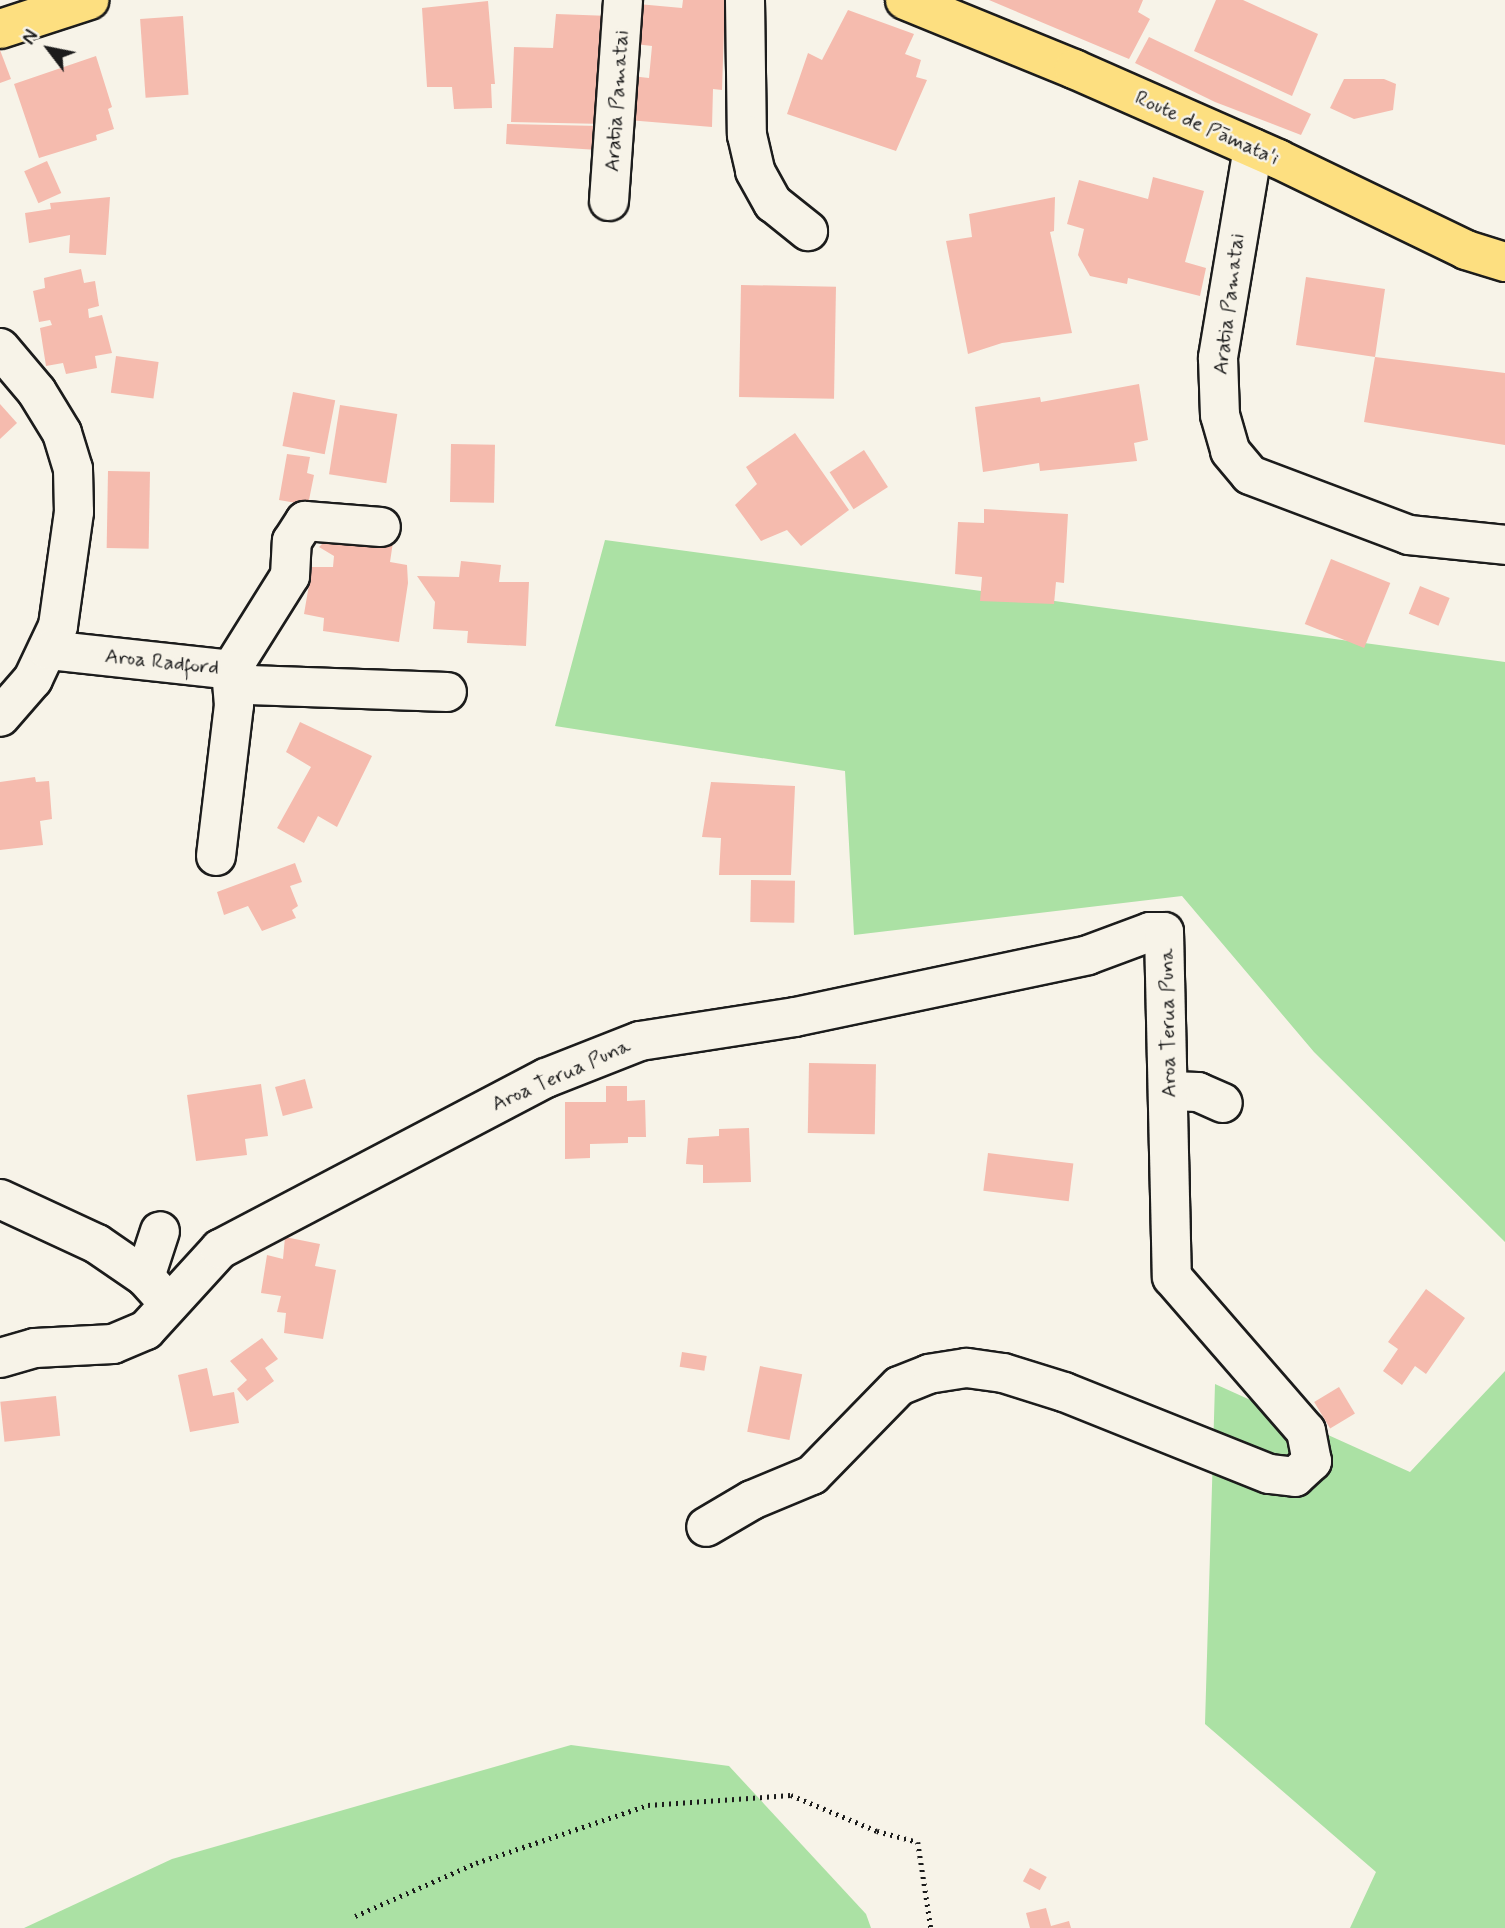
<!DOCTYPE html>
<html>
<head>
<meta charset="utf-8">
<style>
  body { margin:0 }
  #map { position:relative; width:1505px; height:1928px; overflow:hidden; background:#f7f3e8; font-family:Mynerve,sans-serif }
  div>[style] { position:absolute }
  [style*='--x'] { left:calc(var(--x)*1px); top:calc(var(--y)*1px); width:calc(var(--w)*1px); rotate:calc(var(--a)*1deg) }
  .green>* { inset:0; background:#abe1a4 }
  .building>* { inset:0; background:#f5bbae; transform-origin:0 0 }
  .path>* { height:4.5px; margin-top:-2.25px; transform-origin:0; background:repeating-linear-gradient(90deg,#1c1c1c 0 2px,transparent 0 7px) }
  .roads { filter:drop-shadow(2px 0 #1c1c1c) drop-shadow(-2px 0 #1c1c1c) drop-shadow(0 2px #1c1c1c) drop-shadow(0 -2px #1c1c1c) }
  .minor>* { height:38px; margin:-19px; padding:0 19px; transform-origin:19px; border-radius:19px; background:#f7f3e8 }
  .major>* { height:38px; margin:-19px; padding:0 19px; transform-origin:19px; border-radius:19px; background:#fddf80 }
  span { translate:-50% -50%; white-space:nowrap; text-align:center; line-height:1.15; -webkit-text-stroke:5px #f7f3e8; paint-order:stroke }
  .street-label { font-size:21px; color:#1c1c1c }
  .north { position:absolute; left:14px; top:14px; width:70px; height:70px; -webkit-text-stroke:5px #f7f3e8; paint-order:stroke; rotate:302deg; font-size:19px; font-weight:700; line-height:28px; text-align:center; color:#1c1c1c }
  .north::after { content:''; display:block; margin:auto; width:24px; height:32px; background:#1c1c1c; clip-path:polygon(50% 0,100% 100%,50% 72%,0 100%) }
</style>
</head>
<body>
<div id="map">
  <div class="green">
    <div style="clip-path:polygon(605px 540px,1505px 662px,1505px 1242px,1314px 1052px,1182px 896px,854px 935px,845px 771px,555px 726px)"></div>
    <div style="clip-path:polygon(1505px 1371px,1505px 1928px,1350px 1928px,1376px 1872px,1205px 1724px,1215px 1384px,1410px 1472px)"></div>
    <div style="clip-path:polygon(571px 1745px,729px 1766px,866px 1914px,871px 1928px,24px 1928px,172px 1859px)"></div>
  </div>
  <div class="building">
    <div style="clip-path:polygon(683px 0,725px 0,722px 90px,713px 89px,712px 127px,628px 120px,631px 76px,649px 78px,652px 46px,635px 44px,638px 4px,682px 8px)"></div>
    <div style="clip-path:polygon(989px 0,1143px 0,1138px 12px,1150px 19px,1129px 59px)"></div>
    <div style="clip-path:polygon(1216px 0,1243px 0,1318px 34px,1292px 96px,1194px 51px)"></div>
    <div style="clip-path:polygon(488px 1px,495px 84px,491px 84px,492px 108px,454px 109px,452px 87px,427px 87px,422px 8px)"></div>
    <div style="clip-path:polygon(848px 10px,914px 34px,905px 54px,921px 60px,916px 77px,927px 80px,896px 151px,787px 114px,808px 53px,822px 60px)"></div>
    <div style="clip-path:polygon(556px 14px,610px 16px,605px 124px,511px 122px,514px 47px,553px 48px)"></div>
    <div style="left:183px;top:16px;width:79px;height:43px;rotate:86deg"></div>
    <div style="clip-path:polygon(1149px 37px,1311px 114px,1301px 135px,1215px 102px,1135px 63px)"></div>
    <div style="clip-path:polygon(0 50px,11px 79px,0 83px)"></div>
    <div style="clip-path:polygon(96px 56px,112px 107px,108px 109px,114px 129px,96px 135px,97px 140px,39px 158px,14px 84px)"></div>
    <div style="clip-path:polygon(1344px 79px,1384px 79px,1396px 84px,1393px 110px,1354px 119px,1330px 108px)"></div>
    <div style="clip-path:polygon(507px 124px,600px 126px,598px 150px,506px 144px)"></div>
    <div style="left:47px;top:161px;width:35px;height:25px;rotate:66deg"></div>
    <div style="clip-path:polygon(1153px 177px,1204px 191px,1185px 262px,1206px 268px,1200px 296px,1128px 278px,1127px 284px,1090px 276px,1078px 255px,1084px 229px,1067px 224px,1079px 180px,1148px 199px)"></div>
    <div style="clip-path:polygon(110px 197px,106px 255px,69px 253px,70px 235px,29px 243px,25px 213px,51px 209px,50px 203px)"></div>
    <div style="clip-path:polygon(1055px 197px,1054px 231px,1050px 232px,1072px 333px,1002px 343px,968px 354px,946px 241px,972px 237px,969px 214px)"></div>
    <div style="clip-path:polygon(81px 269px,84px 283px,95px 281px,99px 306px,88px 309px,89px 318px,102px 315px,112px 353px,95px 356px,97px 368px,66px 374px,63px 363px,46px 366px,40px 328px,52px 325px,50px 320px,39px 322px,33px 291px,45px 288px,44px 278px)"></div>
    <div style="clip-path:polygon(1306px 277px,1385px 289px,1375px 357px,1505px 373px,1505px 445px,1364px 422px,1375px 357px,1296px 345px)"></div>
    <div style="left:741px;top:285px;width:95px;height:112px;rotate:1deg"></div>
    <div style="left:116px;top:356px;width:43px;height:37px;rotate:8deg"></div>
    <div style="clip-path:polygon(1139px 384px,1148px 440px,1134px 443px,1137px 461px,1040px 471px,1039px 463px,983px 472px,975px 407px,1040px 397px,1041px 402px)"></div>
    <div style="left:293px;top:392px;width:43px;height:55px;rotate:11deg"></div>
    <div style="clip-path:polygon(0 404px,17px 423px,0 439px)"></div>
    <div style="left:340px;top:405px;width:58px;height:70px;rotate:9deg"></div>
    <div style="clip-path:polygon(795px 433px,849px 510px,801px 546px,787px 530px,761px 541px,735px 505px,757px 484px,746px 467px)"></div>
    <div style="left:451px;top:444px;width:44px;height:58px;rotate:1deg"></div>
    <div style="left:864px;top:450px;width:44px;height:41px;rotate:57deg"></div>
    <div style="clip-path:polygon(287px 454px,310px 457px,307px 473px,314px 475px,308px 505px,279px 500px)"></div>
    <div style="left:108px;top:471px;width:42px;height:77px;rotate:1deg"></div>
    <div style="clip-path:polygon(984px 509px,1068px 514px,1064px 583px,1056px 582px,1054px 604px,980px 601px,982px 577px,955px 574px,958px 522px,984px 523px)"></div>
    <div style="clip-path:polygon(334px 532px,393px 542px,390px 562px,407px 565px,408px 583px,399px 642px,323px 631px,324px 618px,304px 614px,312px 567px,333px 567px,334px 556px,319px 547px)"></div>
    <div style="left:1331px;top:559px;width:64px;height:70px;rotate:22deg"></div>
    <div style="clip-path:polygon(461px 561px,501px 565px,499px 582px,529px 582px,526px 646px,467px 643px,468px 631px,433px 629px,435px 602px,417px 576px,459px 577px)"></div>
    <div style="left:1420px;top:586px;width:32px;height:30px;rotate:22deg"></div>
    <div style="clip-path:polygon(300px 722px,372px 756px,337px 827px,318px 816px,304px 843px,277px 828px,311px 767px,286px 752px)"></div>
    <div style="clip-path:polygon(35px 777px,36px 782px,49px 781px,52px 819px,40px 821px,43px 845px,0 850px,0 782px)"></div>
    <div style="clip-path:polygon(711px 782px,795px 786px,791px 875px,719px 875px,721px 838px,702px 837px)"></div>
    <div style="clip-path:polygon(295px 863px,302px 882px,290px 886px,298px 906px,292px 910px,296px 918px,262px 931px,248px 906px,224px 915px,217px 892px)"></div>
    <div style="left:751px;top:880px;width:44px;height:42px;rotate:1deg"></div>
    <div style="left:809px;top:1063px;width:67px;height:70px;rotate:1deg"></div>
    <div style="left:305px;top:1079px;width:30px;height:31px;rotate:75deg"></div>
    <div style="clip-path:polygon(261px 1084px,268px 1136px,245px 1139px,247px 1155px,196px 1161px,187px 1095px)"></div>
    <div style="clip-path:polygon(606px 1086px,627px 1086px,627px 1101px,645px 1100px,646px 1137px,628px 1137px,628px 1143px,590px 1144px,590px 1158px,565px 1159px,565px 1102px,606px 1102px)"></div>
    <div style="clip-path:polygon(749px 1128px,751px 1182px,703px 1183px,703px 1165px,686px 1164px,688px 1138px,719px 1136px,719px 1129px)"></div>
    <div style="left:988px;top:1153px;width:86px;height:38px;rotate:7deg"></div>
    <div style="clip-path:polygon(285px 1237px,320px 1244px,315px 1266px,336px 1270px,323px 1339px,284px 1333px,286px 1313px,277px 1312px,281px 1296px,261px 1293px,267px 1255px,283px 1259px)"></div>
    <div style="clip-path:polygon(1426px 1289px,1465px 1318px,1426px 1374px,1415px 1366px,1402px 1385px,1383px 1371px,1398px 1349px,1388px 1342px)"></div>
    <div style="clip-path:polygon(262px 1338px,278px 1359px,265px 1368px,274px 1381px,247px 1401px,237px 1389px,247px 1380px,230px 1361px)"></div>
    <div style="left:682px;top:1352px;width:25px;height:15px;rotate:9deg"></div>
    <div style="left:760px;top:1366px;width:43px;height:67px;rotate:11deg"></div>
    <div style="clip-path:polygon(207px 1368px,213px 1396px,234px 1392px,239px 1423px,190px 1432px,178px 1375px)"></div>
    <div style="left:1339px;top:1387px;width:31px;height:29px;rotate:59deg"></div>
    <div style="left:56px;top:1396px;width:40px;height:56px;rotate:84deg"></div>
    <div style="left:1030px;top:1868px;width:19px;height:15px;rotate:28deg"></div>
    <div style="clip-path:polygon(1046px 1908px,1051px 1926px,1069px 1921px,1071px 1928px,1030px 1928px,1026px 1913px)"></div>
  </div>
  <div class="path">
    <div style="--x:355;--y:1916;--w:132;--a:-23.7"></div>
    <div style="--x:476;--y:1863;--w:182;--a:-18.6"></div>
    <div style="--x:648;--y:1805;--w:143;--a:-4"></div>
    <div style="--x:791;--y:1795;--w:93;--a:22.7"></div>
    <div style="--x:877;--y:1831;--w:42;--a:15"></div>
    <div style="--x:918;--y:1842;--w:87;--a:81.4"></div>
  </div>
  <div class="roads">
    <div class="minor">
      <div style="--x:745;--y:0;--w:135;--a:89.2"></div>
      <div style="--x:747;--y:135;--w:37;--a:77"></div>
      <div style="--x:755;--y:171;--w:37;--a:61"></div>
      <div style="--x:773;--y:203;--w:45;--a:38.7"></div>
      <div style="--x:1253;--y:148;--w:213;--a:99.5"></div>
      <div style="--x:1218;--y:358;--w:57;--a:88"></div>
      <div style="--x:1220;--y:415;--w:37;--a:74"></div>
      <div style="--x:1230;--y:451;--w:31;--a:50"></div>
      <div style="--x:1250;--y:475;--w:170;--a:20.7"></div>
      <div style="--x:1409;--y:535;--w:97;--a:5.9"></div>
      <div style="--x:609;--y:201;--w:201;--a:-86"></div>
      <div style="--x:0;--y:348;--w:57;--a:49.9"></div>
      <div style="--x:37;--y:392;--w:48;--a:58.6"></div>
      <div style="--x:62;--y:433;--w:38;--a:73"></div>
      <div style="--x:73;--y:469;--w:43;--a:88.7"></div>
      <div style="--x:74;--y:512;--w:115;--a:98"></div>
      <div style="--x:58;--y:626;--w:59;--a:115.3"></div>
      <div style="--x:33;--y:679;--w:50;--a:131"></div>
      <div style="--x:48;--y:650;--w:184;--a:6.2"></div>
      <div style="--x:231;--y:670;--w:111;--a:-57.9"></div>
      <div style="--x:290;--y:576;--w:35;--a:-87"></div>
      <div style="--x:292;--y:541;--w:24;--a:-57"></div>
      <div style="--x:305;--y:521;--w:76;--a:4.5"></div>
      <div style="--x:231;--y:670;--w:23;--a:40"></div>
      <div style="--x:249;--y:685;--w:198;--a:2"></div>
      <div style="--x:216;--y:856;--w:152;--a:-83.2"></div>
      <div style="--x:234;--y:705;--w:35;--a:-95"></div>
      <div style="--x:1169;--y:1091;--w:29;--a:2"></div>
      <div style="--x:1198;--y:1092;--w:27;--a:24"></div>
      <div style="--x:0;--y:1199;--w:107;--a:24.9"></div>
      <div style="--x:97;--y:1244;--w:58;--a:34.5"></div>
      <div style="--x:145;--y:1277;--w:36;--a:48"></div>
      <div style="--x:145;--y:1277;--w:48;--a:-71.9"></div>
      <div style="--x:0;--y:1358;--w:36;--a:-16"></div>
      <div style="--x:35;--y:1348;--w:78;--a:-2.9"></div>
      <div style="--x:113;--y:1344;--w:36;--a:-23"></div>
      <div style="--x:146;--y:1330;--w:110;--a:-47.6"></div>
      <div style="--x:220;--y:1249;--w:368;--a:-27.7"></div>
      <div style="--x:546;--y:1078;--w:101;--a:-21.5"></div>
      <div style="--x:640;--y:1041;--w:157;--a:-8.8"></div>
      <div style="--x:795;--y:1017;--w:299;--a:-11.9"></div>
      <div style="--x:1088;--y:955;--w:66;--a:-20.4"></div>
      <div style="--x:1150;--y:932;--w:14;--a:0"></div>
      <div style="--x:1164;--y:932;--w:345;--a:88.7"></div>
      <div style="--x:1172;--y:1277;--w:204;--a:49"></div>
      <div style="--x:1306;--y:1431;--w:31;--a:79"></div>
      <div style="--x:1312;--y:1461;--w:23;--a:137"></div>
      <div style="--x:1295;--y:1477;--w:26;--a:-173"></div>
      <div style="--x:1269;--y:1474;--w:221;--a:-158.2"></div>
      <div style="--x:1064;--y:1392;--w:64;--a:-162.7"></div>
      <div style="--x:1003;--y:1373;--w:37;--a:-172"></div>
      <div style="--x:966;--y:1368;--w:37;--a:171"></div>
      <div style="--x:929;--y:1374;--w:32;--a:158"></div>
      <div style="--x:899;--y:1386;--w:124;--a:134.3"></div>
      <div style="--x:812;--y:1475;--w:65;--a:157.4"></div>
      <div style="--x:752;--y:1500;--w:53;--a:149.6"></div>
    </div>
    <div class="major">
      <div style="--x:905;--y:0;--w:183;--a:22.2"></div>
      <div style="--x:1074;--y:69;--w:223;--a:23.8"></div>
      <div style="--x:1278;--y:159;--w:209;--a:25.8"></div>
      <div style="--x:1466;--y:250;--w:41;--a:17.1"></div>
      <div style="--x:0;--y:29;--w:94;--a:-18"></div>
    </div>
  </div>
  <div class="street-label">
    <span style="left:617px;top:101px;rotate:-86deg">Aratia Pamatai</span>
    <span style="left:1207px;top:128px;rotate:24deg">Route de Pāmata'i</span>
    <span style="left:1229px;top:304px;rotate:-83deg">Aratia Pamatai</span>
    <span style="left:162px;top:662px;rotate:6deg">Aroa Radford</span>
    <span style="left:1168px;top:1023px;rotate:-91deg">Aroa Terua Puna</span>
    <span style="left:561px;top:1075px;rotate:-24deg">Aroa Terua Puna</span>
  </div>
  <div class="north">N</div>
</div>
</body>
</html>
